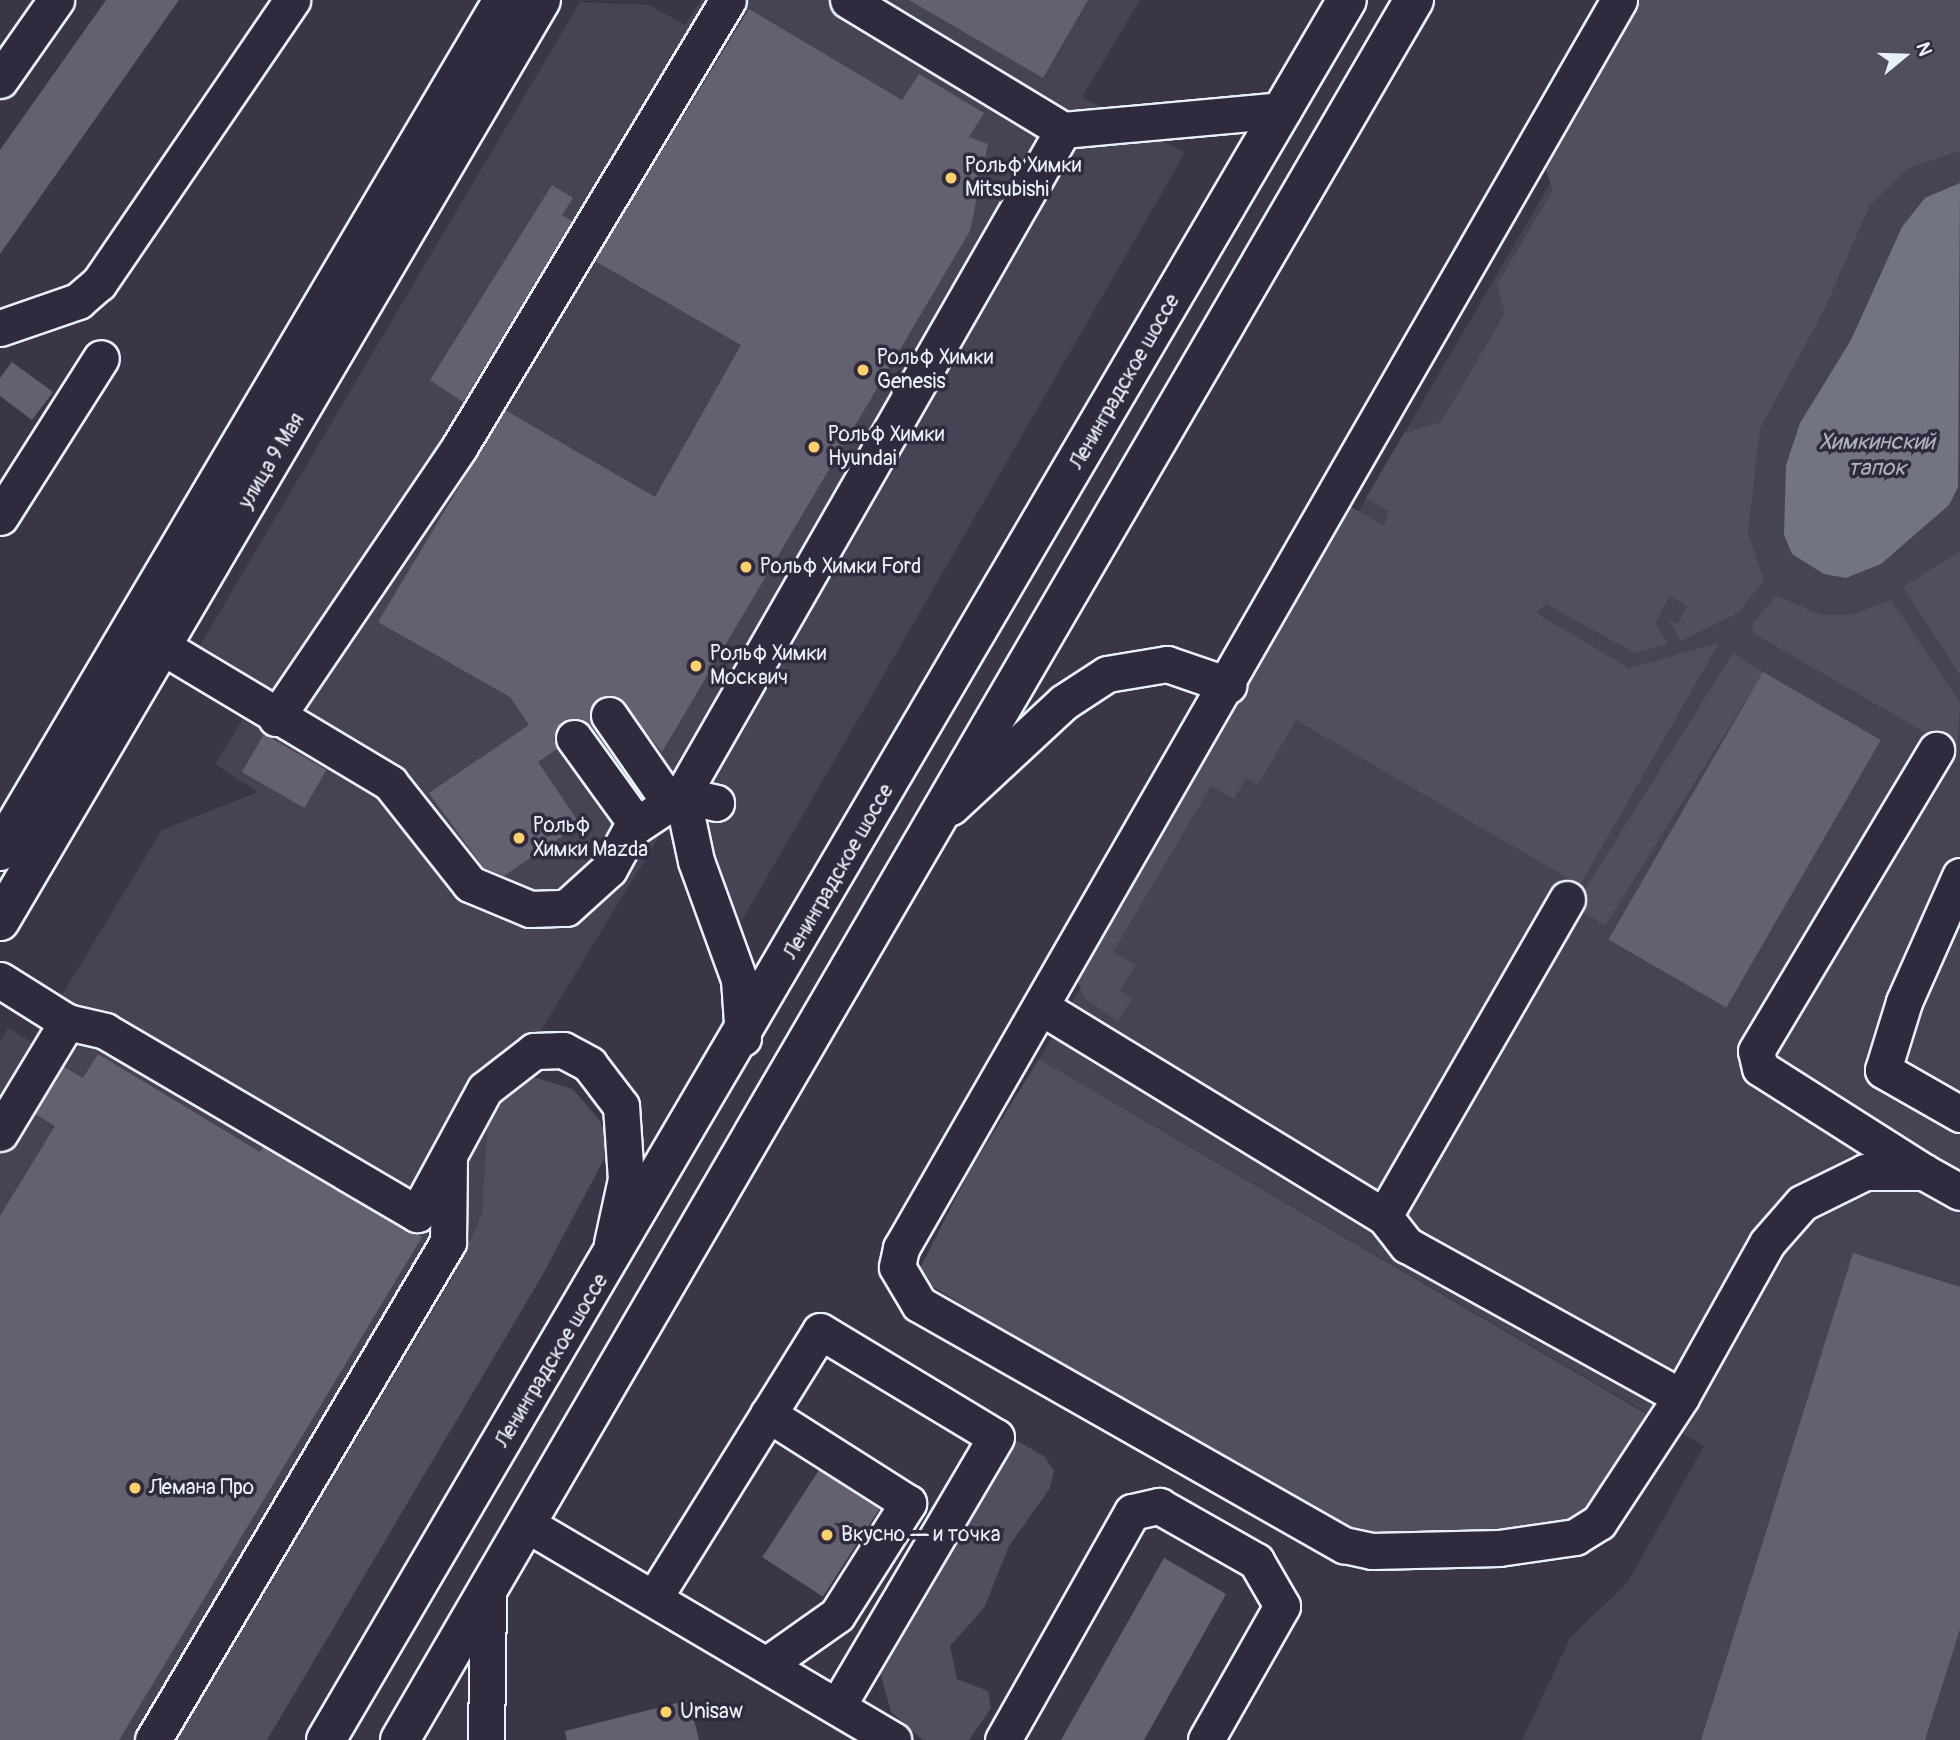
<!DOCTYPE html>
<html>
<head>
<meta charset="utf-8">
<style>
  body { margin:0 }
  #map { position:relative; width:1960px; height:1740px; overflow:hidden; background:#3a3648; font-family:Pangolin,sans-serif }
  div>[style] { position:absolute }
  [style*='--x'] { left:calc(var(--x)*1px); top:calc(var(--y)*1px); width:calc(var(--w)*1px); rotate:calc(var(--a)*1deg) }
  .built>* { inset:0; background:#464354 }
  .green>* { inset:0; background:#504e5f; transform-origin:0 0 }
  .water>* { inset:0; background:#737482 }
  .building>* { inset:0; background:#636171; transform-origin:0 0 }
  .roads { filter:drop-shadow(2px 0 #e8f1f8) drop-shadow(-2px 0 #e8f1f8) drop-shadow(0 2px #e8f1f8) drop-shadow(0 -2px #e8f1f8) }
  .minor>* { height:35px; margin:-17.5px; padding:0 17.5px; transform-origin:17.5px; border-radius:17.5px; background:#2f2a3d }
  .major>* { height:38px; margin:-19px; padding:0 19px; transform-origin:19px; border-radius:19px; background:#2f2a3d }
  .highway>* { height:38px; margin:-19px; padding:0 19px; transform-origin:19px; border-radius:19px; background:#2f2a3d }
  .dots>* { width:19px; height:19px; translate:-50% -50%; box-sizing:border-box; border:4px solid #2f2a3d; border-radius:50% }
  span { translate:-50% -50%; white-space:nowrap; text-align:center; line-height:1.15; -webkit-text-stroke:7px #2f2a3d; paint-order:stroke }
  .poi-label { font-size:21px; color:#e8f1f8 }
  .left { translate:0 -50%; text-align:left }
  .street-label { font-size:21px; color:#e8f1f8 }
  .water-label { font-size:23px; color:#aeb2bd; font-style:italic }
  .north { position:absolute; left:1869px; top:21px; width:70px; height:70px; -webkit-text-stroke:5px #2f2a3d; paint-order:stroke; rotate:71deg; font-size:19px; font-weight:700; line-height:28px; text-align:center; color:#e8f1f8 }
  .north::after { content:''; display:block; margin:auto; width:24px; height:32px; background:#e8f1f8; clip-path:polygon(50% 0,100% 100%,50% 72%,0 100%) }
</style>
</head>
<body>
<div id="map">
  <div class="built">
    <div style="clip-path:polygon(701px 0,1140px 0,1082px 97px,1185px 153px,741px 922px,709px 935px,666px 825px,493px 1109px,482px 1214px,453px 1277px,177px 1740px,0 1740px,0 1042px,8px 1028px,33px 1043px,162px 830px,258px 792px,215px 764px,263px 687px,199px 647px,580px 2px,649px 5px,685px 25px)"></div>
    <div style="clip-path:polygon(1657px 0,1960px 0,1960px 1740px,1522px 1740px,1570px 1638px,1628px 1582px,1704px 1446px,1039px 1059px)"></div>
  </div>
  <div class="green">
    <div style="clip-path:polygon(1638px 0,1960px 0,1960px 151px,1908px 168px,1869px 206px,1826px 306px,1760px 429px,1748px 533px,1764px 580px,1738px 613px,1681px 641px,1669px 621px,1678px 624px,1687px 606px,1670px 596px,1655px 623px,1668px 644px,1635px 653px,1546px 604px,1536px 613px,1629px 668px,1719px 643px,1580px 885px,1296px 720px,1258px 785px,1246px 778px,1234px 799px,1211px 786px,1113px 952px,1136px 965px,1120px 991px,1132px 998px,1118px 1021px,1084px 998px,1075px 974px,1346px 504px,1384px 526px,1389px 511px,1366px 498px,1404px 433px,1441px 422px,1505px 313px,1497px 285px,1553px 190px,1544px 165px)"></div>
    <div style="clip-path:polygon(1960px 551px,1960px 675px,1903px 587px)"></div>
    <div style="clip-path:polygon(1776px 596px,1822px 615px,1851px 615px,1891px 600px,1960px 703px,1957px 751px,1753px 633px,1752px 624px)"></div>
    <div style="left:1733px;top:653px;width:36px;height:299px;rotate:32deg"></div>
    <div style="clip-path:polygon(1039px 1059px,1664px 1424px,1575px 1537px,1344px 1545px,916px 1276px,970px 1170px)"></div>
    <div style="clip-path:polygon(533px 1077px,573px 1089px,600px 1121px,606px 1139px,604px 1159px,542px 1276px,267px 1740px,177px 1740px,453px 1277px,482px 1214px,488px 1120px,502px 1096px)"></div>
    <div style="clip-path:polygon(1010px 1437px,1044px 1456px,1054px 1471px,1050px 1488px,1009px 1546px,984px 1608px,950px 1646px,957px 1679px,988px 1691px,991px 1708px,969px 1740px,923px 1740px,891px 1712px,877px 1661px)"></div>
  </div>
  <div class="water">
    <div style="clip-path:polygon(1960px 183px,1958px 487px,1949px 505px,1881px 564px,1846px 578px,1824px 574px,1792px 554px,1784px 535px,1786px 465px,1800px 423px,1851px 340px,1902px 227px,1925px 198px)"></div>
  </div>
  <div class="building">
    <div style="clip-path:polygon(106px 0,179px 0,0 254px,0 150px)"></div>
    <div style="clip-path:polygon(909px 0,1088px 0,1043px 78px)"></div>
    <div style="clip-path:polygon(749px 9px,902px 100px,919px 74px,984px 113px,969px 137px,988px 144px,970px 231px,662px 752px,617px 697px,597px 699px,591px 727px,582px 719px,562px 722px,554px 739px,557px 749px,538px 762px,580px 824px,504px 876px,483px 867px,429px 793px,529px 725px,510px 697px,378px 622px,505px 410px,655px 497px,741px 345px,595px 261px)"></div>
    <div style="clip-path:polygon(552px 185px,573px 198px,562px 215px,572px 221px,463px 402px,430px 380px)"></div>
    <div style="clip-path:polygon(12px 362px,53px 392px,32px 420px,0 396px,0 378px)"></div>
    <div style="left:1763px;top:672px;width:136px;height:309px;rotate:30deg"></div>
    <div style="left:264px;top:734px;width:72px;height:44px;rotate:30deg"></div>
    <div style="clip-path:polygon(98px 1054px,260px 1152px,263px 1147px,422px 1237px,119px 1740px,0 1740px,0 1216px,55px 1126px,35px 1114px,64px 1067px,83px 1078px)"></div>
    <div style="clip-path:polygon(1853px 1253px,1960px 1287px,1960px 1629px,1925px 1740px,1701px 1740px)"></div>
    <div style="left:819px;top:1470px;width:72px;height:104px;rotate:33deg"></div>
    <div style="clip-path:polygon(1164px 1558px,1226px 1594px,1144px 1740px,1061px 1740px)"></div>
    <div style="clip-path:polygon(689px 1700px,699px 1740px,567px 1740px,565px 1731px)"></div>
  </div>
  <div class="roads">
    <div class="minor">
      <div style="--x:848;--y:0;--w:251;--a:31.2"></div>
      <div style="--x:1063;--y:130;--w:221;--a:-5.2"></div>
      <div style="--x:1619;--y:0;--w:1440;--a:119.91"></div>
      <div style="--x:901;--y:1248;--w:19;--a:102"></div>
      <div style="--x:897;--y:1267;--w:43;--a:59.3"></div>
      <div style="--x:919;--y:1304;--w:489;--a:29.6"></div>
      <div style="--x:1344;--y:1545;--w:29;--a:12"></div>
      <div style="--x:1372;--y:1551;--w:127;--a:-1.4"></div>
      <div style="--x:1499;--y:1548;--w:77;--a:-8.2"></div>
      <div style="--x:1575;--y:1537;--w:28;--a:-32"></div>
      <div style="--x:1599;--y:1522;--w:149;--a:-56.7"></div>
      <div style="--x:1681;--y:1397;--w:176;--a:-60.8"></div>
      <div style="--x:1767;--y:1243;--w:53;--a:-48.8"></div>
      <div style="--x:1802;--y:1203;--w:70;--a:-26.2"></div>
      <div style="--x:1865;--y:1172;--w:59;--a:0"></div>
      <div style="--x:1924;--y:1172;--w:41;--a:29.1"></div>
      <div style="--x:0;--y:80;--w:98;--a:-55"></div>
      <div style="--x:0;--y:328;--w:83;--a:-19.1"></div>
      <div style="--x:78;--y:301;--w:28;--a:-41"></div>
      <div style="--x:99;--y:283;--w:343;--a:-55.7"></div>
      <div style="--x:0;--y:517;--w:188;--a:-57.6"></div>
      <div style="--x:163;--y:647;--w:265;--a:30.9"></div>
      <div style="--x:390;--y:783;--w:129;--a:51.6"></div>
      <div style="--x:470;--y:884;--w:65;--a:22.6"></div>
      <div style="--x:530;--y:909;--w:36;--a:-2"></div>
      <div style="--x:566;--y:908;--w:58;--a:-42.2"></div>
      <div style="--x:609;--y:869;--w:46;--a:-61.2"></div>
      <div style="--x:631;--y:829;--w:61;--a:-33.7"></div>
      <div style="--x:682;--y:795;--w:766;--a:-60.19"></div>
      <div style="--x:609;--y:715;--w:107;--a:55.3"></div>
      <div style="--x:276;--y:718;--w:328;--a:-55.9"></div>
      <div style="--x:460;--y:446;--w:520;--a:-59"></div>
      <div style="--x:574;--y:738;--w:107;--a:54.1"></div>
      <div style="--x:682;--y:795;--w:67;--a:78"></div>
      <div style="--x:696;--y:861;--w:126;--a:70"></div>
      <div style="--x:739;--y:979;--w:59;--a:86.1"></div>
      <div style="--x:682;--y:795;--w:35;--a:13"></div>
      <div style="--x:951;--y:807;--w:154;--a:-42.9"></div>
      <div style="--x:1064;--y:702;--w:51;--a:-33.1"></div>
      <div style="--x:1107;--y:674;--w:61;--a:-9.5"></div>
      <div style="--x:1167;--y:664;--w:65;--a:19"></div>
      <div style="--x:1960;--y:876;--w:138;--a:114"></div>
      <div style="--x:1904;--y:1002;--w:71;--a:107.2"></div>
      <div style="--x:1883;--y:1070;--w:89;--a:29.7"></div>
      <div style="--x:0;--y:980;--w:79;--a:32.1"></div>
      <div style="--x:67;--y:1022;--w:39;--a:13"></div>
      <div style="--x:105;--y:1031;--w:362;--a:30.4"></div>
      <div style="--x:417;--y:1214;--w:142;--a:-61.5"></div>
      <div style="--x:485;--y:1089;--w:62;--a:-37.8"></div>
      <div style="--x:534;--y:1051;--w:29;--a:-2"></div>
      <div style="--x:563;--y:1050;--w:30;--a:28"></div>
      <div style="--x:589;--y:1064;--w:53;--a:52.7"></div>
      <div style="--x:621;--y:1106;--w:73;--a:86.1"></div>
      <div style="--x:626;--y:1179;--w:66;--a:102.3"></div>
      <div style="--x:1041;--y:1007;--w:402;--a:31.4"></div>
      <div style="--x:1384;--y:1216;--w:37;--a:52"></div>
      <div style="--x:1407;--y:1245;--w:313;--a:29"></div>
      <div style="--x:0;--y:1133;--w:130;--a:-58.9"></div>
      <div style="--x:1924;--y:1172;--w:194;--a:-147.6"></div>
      <div style="--x:1760;--y:1068;--w:17;--a:-103"></div>
      <div style="--x:1756;--y:1051;--w:351;--a:-59.1"></div>
      <div style="--x:1384;--y:1216;--w:366;--a:-60"></div>
      <div style="--x:528;--y:1525;--w:424;--a:30.5"></div>
      <div style="--x:654;--y:1598;--w:314;--a:-58.1"></div>
      <div style="--x:820;--y:1331;--w:205;--a:31.1"></div>
      <div style="--x:996;--y:1437;--w:313;--a:120.5"></div>
      <div style="--x:766;--y:1665;--w:87;--a:-35.2"></div>
      <div style="--x:837;--y:1615;--w:133;--a:-57.6"></div>
      <div style="--x:908;--y:1503;--w:166;--a:-147.6"></div>
      <div style="--x:153;--y:1740;--w:579;--a:-59.36"></div>
      <div style="--x:448;--y:1242;--w:83;--a:-89.3"></div>
      <div style="--x:486;--y:1740;--w:151;--a:-89.2"></div>
      <div style="--x:1003;--y:1740;--w:262;--a:-60.5"></div>
      <div style="--x:1132;--y:1512;--w:28;--a:-13"></div>
      <div style="--x:1159;--y:1506;--w:112;--a:29.6"></div>
      <div style="--x:1256;--y:1561;--w:52;--a:60"></div>
      <div style="--x:1282;--y:1606;--w:154;--a:119.6"></div>
    </div>
    <div class="major">
      <div style="--x:0;--y:851;--w:989;--a:-59.41"></div>
      <div style="--x:0;--y:921;--w:1068;--a:-59.57"></div>
    </div>
    <div class="highway">
      <div style="--x:326;--y:1740;--w:2017;--a:-59.6"></div>
      <div style="--x:400;--y:1740;--w:2014;--a:-59.77"></div>
    </div>
  </div>
  <div class="dots">
    <div style="left:951px;top:178px;background:#ffd166"></div>
    <div style="left:863px;top:370px;background:#ffd166"></div>
    <div style="left:814px;top:447px;background:#ffd166"></div>
    <div style="left:746px;top:567px;background:#ffd166"></div>
    <div style="left:696px;top:666px;background:#ffd166"></div>
    <div style="left:519px;top:838px;background:#ffd166"></div>
    <div style="left:135px;top:1488px;background:#ffd166"></div>
    <div style="left:827px;top:1535px;background:#ffd166"></div>
    <div style="left:666px;top:1712px;background:#ffd166"></div>
  </div>
  <div class="poi-label">
    <span class="left" style="left:965px;top:178px">Рольф Химки<br>Mitsubishi</span>
    <span class="left" style="left:877px;top:370px">Рольф Химки<br>Genesis</span>
    <span class="left" style="left:828px;top:447px">Рольф Химки<br>Hyundai</span>
    <span class="left" style="left:760px;top:567px">Рольф Химки Ford</span>
    <span class="left" style="left:710px;top:666px">Рольф Химки<br>Москвич</span>
    <span class="left" style="left:533px;top:838px">Рольф<br>Химки Mazda</span>
    <span class="left" style="left:149px;top:1488px">Лемана Про</span>
    <span class="left" style="left:841px;top:1535px">Вкусно — и точка</span>
    <span class="left" style="left:680px;top:1712px">Unisaw</span>
  </div>
  <div class="street-label">
    <span style="left:1125px;top:382px;rotate:-60deg">Ленинградское шоссе</span>
    <span style="left:272px;top:461px;rotate:-59deg">улица 9 Мая</span>
    <span style="left:839px;top:872px;rotate:-60deg">Ленинградское шоссе</span>
    <span style="left:552px;top:1361px;rotate:-59deg">Ленинградское шоссе</span>
  </div>
  <div class="water-label">
    <span style="left:1877px;top:455px">Химкинский<br>тапок</span>
  </div>
  <div class="north">N</div>
</div>
</body>
</html>
